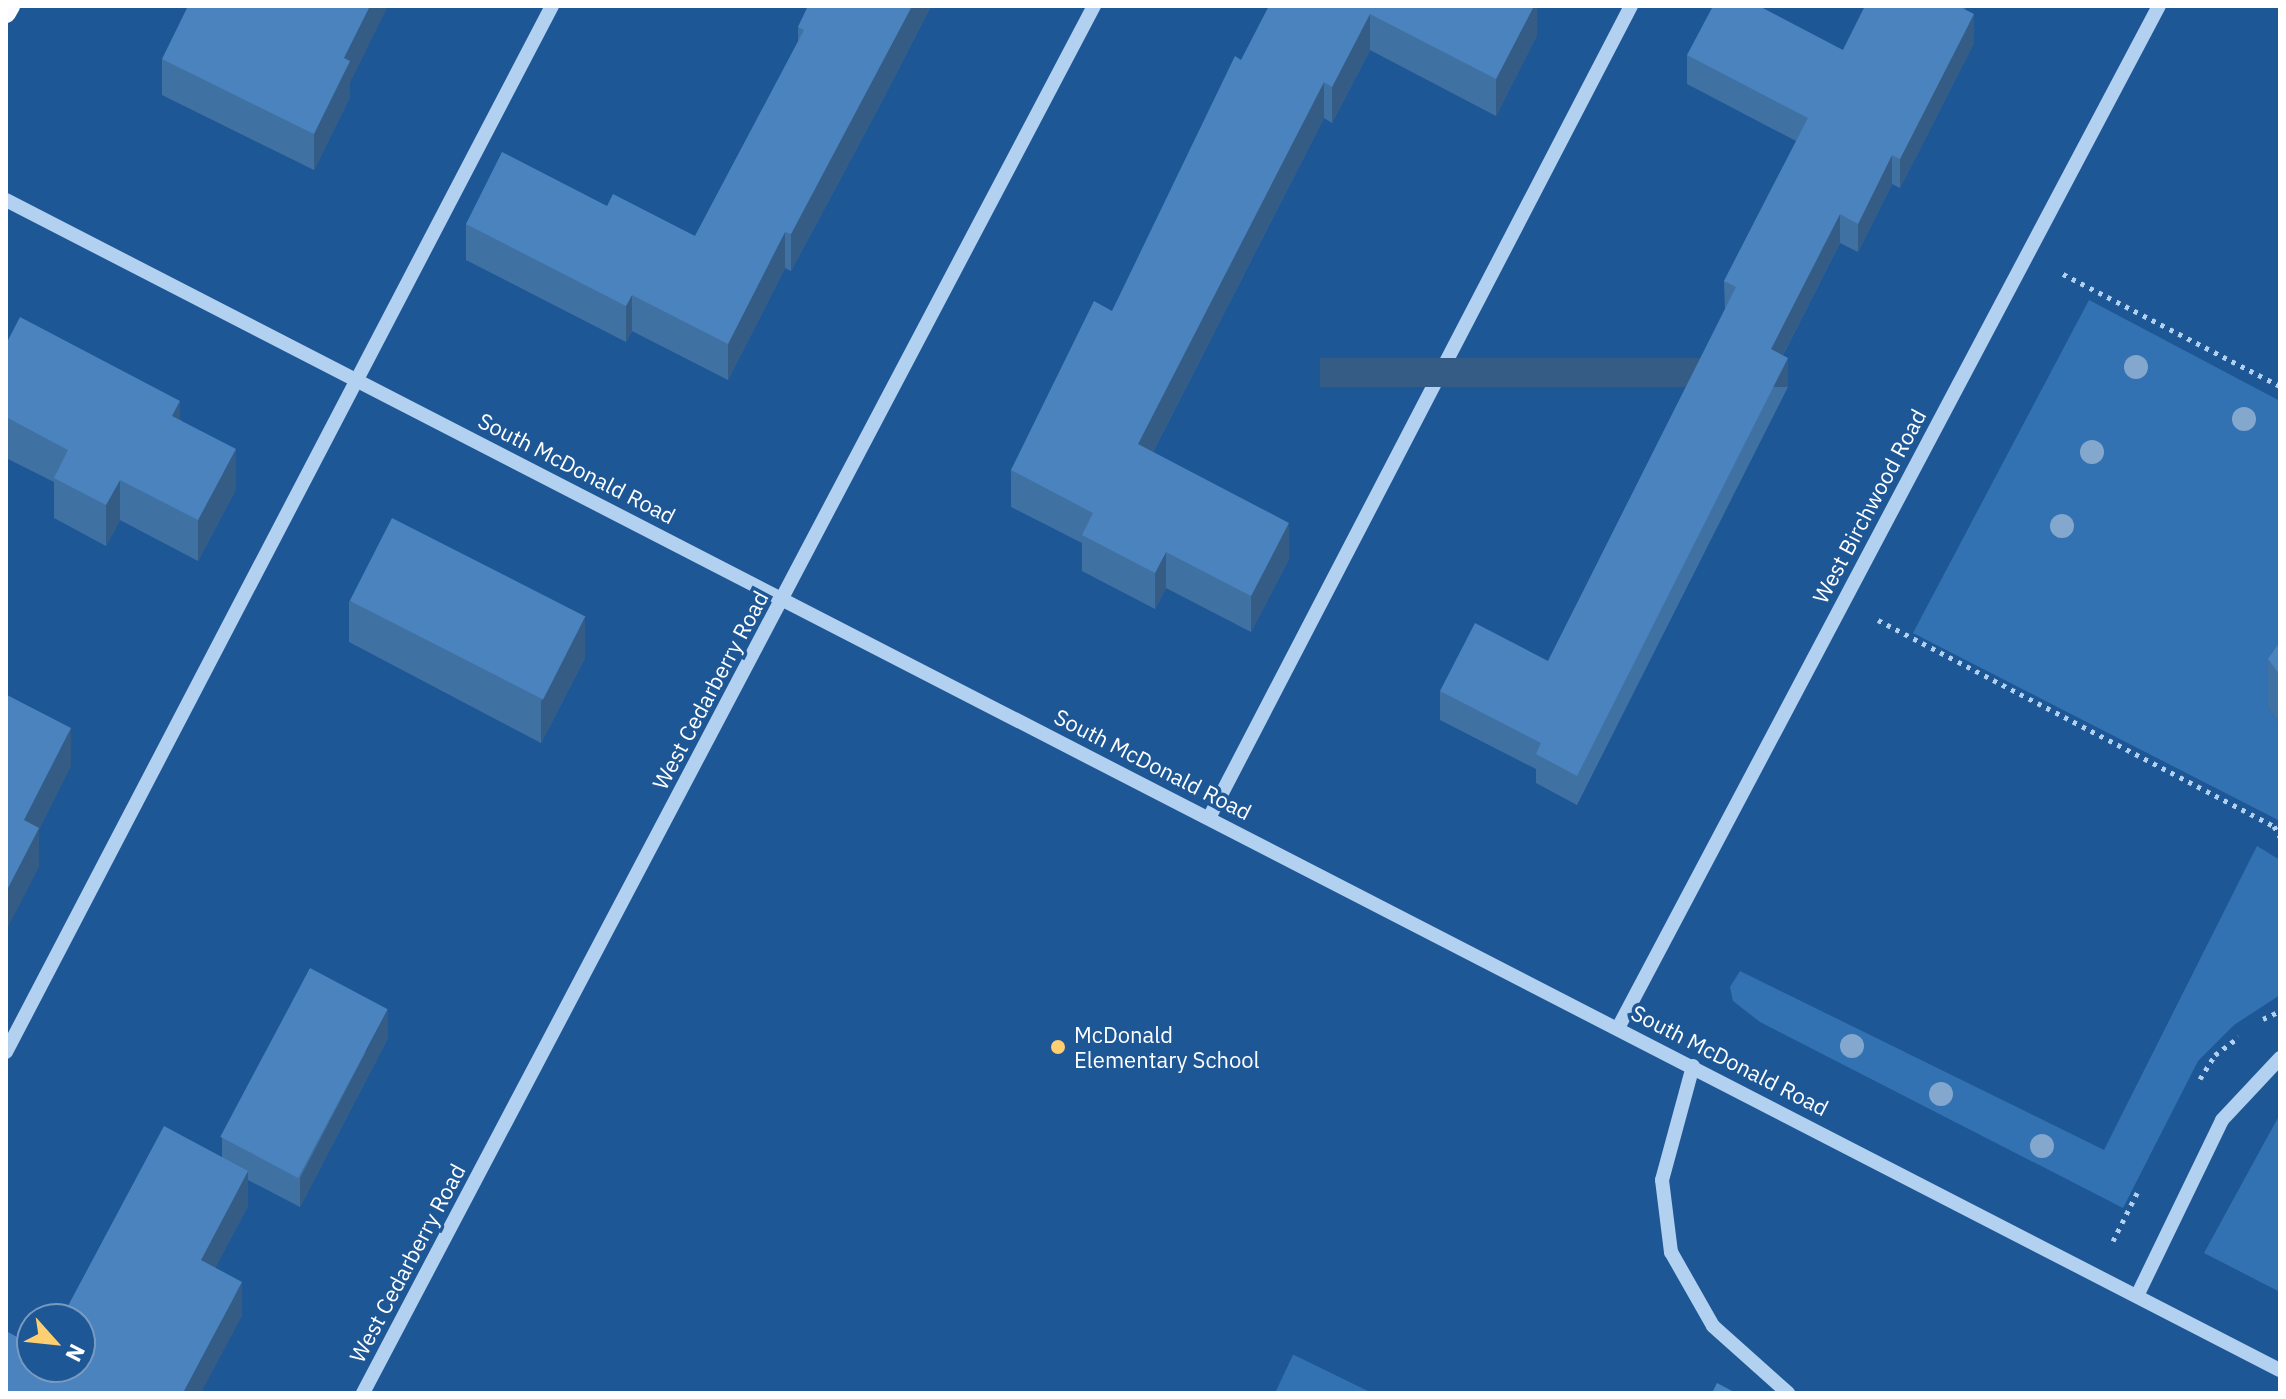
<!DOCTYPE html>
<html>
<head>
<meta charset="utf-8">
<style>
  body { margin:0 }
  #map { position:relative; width:2286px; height:1399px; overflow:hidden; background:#1e5796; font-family:"IBM Plex Sans",sans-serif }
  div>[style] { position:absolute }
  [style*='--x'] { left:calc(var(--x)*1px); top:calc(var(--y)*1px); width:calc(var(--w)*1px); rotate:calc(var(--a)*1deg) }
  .green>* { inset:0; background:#3272b3 }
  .path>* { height:5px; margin-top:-2.5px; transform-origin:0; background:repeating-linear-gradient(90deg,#b2d0ef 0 4px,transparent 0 10px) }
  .minor>* { height:14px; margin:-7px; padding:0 7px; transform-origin:7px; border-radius:7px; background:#b2d0ef }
  .major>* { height:20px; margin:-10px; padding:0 10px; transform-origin:10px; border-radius:10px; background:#fafcff }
  .trees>* { width:24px; height:24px; margin:-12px; border-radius:50%; background:#84a7ce }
  .wall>* { inset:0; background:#4071a3 }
  .shaded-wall>* { inset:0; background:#345c85; transform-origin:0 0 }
  .building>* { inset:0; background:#4a83be; transform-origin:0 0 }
  .dots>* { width:22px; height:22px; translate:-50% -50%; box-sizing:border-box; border:4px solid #1e5796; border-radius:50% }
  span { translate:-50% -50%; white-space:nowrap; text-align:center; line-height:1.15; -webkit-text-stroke:7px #1e5796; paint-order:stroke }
  .street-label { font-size:22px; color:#fff }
  .poi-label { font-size:22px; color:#fff }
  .left { translate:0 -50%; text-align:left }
  .frame { position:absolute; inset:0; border:8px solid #fff; pointer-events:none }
  .north { position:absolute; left:16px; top:1303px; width:80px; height:80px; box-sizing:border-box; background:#1e5796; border:2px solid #789ac0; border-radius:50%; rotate:117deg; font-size:22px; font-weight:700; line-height:32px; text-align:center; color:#fff }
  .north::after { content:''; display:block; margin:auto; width:28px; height:36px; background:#fdcf71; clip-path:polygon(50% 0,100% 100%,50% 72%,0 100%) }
</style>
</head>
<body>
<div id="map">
  <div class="green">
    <div style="clip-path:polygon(2089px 300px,2280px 401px,2280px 691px,2268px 708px,2280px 724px,2280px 821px,1913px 633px)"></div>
    <div style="clip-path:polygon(2257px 846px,2280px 860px,2280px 995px,2234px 1025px,2198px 1061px,2123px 1208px,1760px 1022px,1733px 1001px,1730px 987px,1740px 971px,2104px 1150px)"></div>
    <div style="clip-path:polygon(2280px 1114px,2280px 1292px,2204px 1253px)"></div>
    <div style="clip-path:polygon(1293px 1355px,1294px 1355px,1372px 1393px,1275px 1393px)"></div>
  </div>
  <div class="path">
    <div style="--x:2063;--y:274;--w:244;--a:27.3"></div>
    <div style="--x:1878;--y:620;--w:446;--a:27.5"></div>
    <div style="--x:2274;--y:826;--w:13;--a:61"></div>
    <div style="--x:2263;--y:1019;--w:19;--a:-25"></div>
    <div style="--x:2200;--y:1079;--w:28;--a:-58"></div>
    <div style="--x:2215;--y:1055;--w:30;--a:-37"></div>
    <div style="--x:2113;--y:1241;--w:54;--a:-63.4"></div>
  </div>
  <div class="minor">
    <div style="--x:6;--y:200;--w:2557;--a:27.23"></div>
    <div style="--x:1209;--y:818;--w:915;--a:-62.54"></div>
    <div style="--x:1618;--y:1028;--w:1156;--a:-62.11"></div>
    <div style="--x:6;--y:1052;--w:1180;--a:-62.44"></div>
    <div style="--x:1693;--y:1066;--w:118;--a:105.2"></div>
    <div style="--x:1662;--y:1180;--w:73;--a:82.9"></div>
    <div style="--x:1671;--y:1252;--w:85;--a:60.4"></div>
    <div style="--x:1713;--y:1326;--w:101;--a:41.8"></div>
    <div style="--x:2137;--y:1296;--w:195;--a:-64.2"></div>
    <div style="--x:2222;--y:1120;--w:85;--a:-46.9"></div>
    <div style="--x:363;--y:1393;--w:1568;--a:-62.21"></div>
  </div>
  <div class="major">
    <div style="--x:6;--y:13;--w:8;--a:-60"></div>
  </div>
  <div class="trees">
    <div style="left:2136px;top:367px"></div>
    <div style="left:2244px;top:419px"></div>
    <div style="left:2092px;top:452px"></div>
    <div style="left:2062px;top:526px"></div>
    <div style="left:1852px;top:1046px"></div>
    <div style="left:1941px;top:1094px"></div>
    <div style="left:2042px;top:1146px"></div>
  </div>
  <div class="wall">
    <div style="clip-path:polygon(808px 6px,931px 6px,880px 105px,791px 271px,785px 268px,728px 380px,632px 331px,626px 342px,466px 260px,466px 224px,607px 206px,695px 236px,798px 42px,798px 27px)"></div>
    <div style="clip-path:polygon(1269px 6px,1537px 6px,1537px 35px,1496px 116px,1370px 50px,1332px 123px,1324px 118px,1153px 452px,1289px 559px,1251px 632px,1166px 588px,1155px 609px,1082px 571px,1082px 543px,1011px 507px,1011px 470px,1112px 311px)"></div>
    <div style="clip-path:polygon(1865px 6px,1967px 6px,1965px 9px,1974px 43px,1900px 188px,1892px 184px,1858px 252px,1840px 243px,1783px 355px,1788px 387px,1577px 805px,1536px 783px,1536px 769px,1440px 720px,1440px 691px,1548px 661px,1725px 310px,1724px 281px,1796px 141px,1687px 84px,1687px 55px,1843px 50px)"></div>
    <div style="clip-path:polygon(162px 59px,350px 83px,350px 97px,314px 170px,162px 95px)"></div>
    <div style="clip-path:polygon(6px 344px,180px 419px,236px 489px,198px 561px,120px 520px,106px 546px,54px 518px,54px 482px,6px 458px)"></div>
    <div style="clip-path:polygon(349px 601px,585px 658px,541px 743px,349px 642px)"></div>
    <div style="clip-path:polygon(2280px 642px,2280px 724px,2268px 708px,2268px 659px)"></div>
    <div style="clip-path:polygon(388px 1038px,300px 1207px,248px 1180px,248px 1206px,215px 1268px,242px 1316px,32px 1367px,222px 1157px,222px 1138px)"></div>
  </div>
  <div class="shaded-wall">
    <div style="clip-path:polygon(370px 6px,388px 6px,350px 83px,350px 97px,314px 170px,314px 134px,344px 58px)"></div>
    <div style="clip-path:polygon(912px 6px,931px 6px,880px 105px,791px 271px,791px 234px)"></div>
    <div style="clip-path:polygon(1534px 6px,1537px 6px,1537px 35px,1496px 116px,1496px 79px)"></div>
    <div style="clip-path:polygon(1370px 14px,1370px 50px,1332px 123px,1332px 87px)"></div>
    <div style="clip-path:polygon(1974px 14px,1974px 43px,1900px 188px,1900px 159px)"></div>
    <div style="clip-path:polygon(1324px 82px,1324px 118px,1138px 481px,1138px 444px)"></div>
    <div style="clip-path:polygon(1892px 155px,1892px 184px,1858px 252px,1858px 224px)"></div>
    <div style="clip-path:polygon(1840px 214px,1840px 243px,1771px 378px,1771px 349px)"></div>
    <div style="clip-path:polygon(785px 232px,785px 268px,728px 380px,728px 344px)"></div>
    <div style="clip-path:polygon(632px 295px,632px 331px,626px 342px,626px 306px)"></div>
    <div style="left:1788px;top:358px;width:29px;height:468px;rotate:90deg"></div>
    <div style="clip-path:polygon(180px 401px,180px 441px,172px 416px)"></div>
    <div style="clip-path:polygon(236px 449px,236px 489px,198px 561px,198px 520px)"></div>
    <div style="clip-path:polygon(120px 480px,120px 520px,106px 546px,106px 505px)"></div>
    <div style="clip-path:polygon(1289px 523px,1289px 559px,1251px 632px,1251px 596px)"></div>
    <div style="clip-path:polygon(1166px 552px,1166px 588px,1155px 609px,1155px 573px)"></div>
    <div style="clip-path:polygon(585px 618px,585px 658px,541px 743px,541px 702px)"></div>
    <div style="clip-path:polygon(71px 728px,71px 766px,39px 830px,39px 867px,6px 931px,6px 892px,24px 820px)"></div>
    <div style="clip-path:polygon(388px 1009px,388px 1038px,300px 1207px,300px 1178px)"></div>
    <div style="clip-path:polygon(248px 1171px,248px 1206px,201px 1295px,201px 1260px)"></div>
    <div style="clip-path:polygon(242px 1282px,242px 1316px,201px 1393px,183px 1393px)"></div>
  </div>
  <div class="building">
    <div style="clip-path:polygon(188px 6px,370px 6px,344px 58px,350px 61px,314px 134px,162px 59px)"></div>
    <div style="clip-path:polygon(808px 6px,912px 6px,791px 234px,785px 232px,728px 344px,632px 295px,626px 306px,466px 224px,502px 152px,607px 206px,613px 194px,695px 236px,804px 30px,798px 27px)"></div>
    <div style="clip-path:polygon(1269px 6px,1534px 6px,1496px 79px,1370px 14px,1332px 87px,1324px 82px,1138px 444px,1289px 523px,1251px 596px,1166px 552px,1155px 573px,1082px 535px,1093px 513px,1011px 470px,1094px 301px,1112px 311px,1235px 56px,1241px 60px)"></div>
    <div style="clip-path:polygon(1713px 6px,1759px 6px,1843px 50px,1865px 6px,1958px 6px,1974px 14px,1900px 159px,1892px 155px,1858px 224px,1840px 214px,1771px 349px,1788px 358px,1577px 776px,1536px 754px,1541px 743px,1440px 691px,1475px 623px,1548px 661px,1736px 287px,1724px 281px,1808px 118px,1687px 55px)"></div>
    <div style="clip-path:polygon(20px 317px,180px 401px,172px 416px,236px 449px,198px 520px,120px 480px,106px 505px,54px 478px,68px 450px,6px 417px,6px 344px)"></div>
    <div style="left:392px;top:518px;width:217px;height:93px;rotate:27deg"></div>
    <div style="clip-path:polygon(2280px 642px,2280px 675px,2268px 659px)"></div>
    <div style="clip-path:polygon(7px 695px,71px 728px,24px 820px,39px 828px,6px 892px,6px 698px)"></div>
    <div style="left:310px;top:968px;width:88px;height:191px;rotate:28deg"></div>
    <div style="clip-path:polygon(164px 1126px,248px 1171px,201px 1260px,242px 1282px,183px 1393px,6px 1393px,6px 1331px,32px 1345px,32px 1367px,80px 1367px,80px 1319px,61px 1319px)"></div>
    <div style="clip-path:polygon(1717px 1383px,1736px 1393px,1712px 1393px)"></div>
  </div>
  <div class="dots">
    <div style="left:1058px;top:1047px;background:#fdcf71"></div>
  </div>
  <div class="street-label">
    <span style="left:577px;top:468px;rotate:27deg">South McDonald Road</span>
    <span style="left:1869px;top:506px;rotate:-62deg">West Birchwood Road</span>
    <span style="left:710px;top:690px;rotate:-62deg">West Cedarberry Road</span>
    <span style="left:1153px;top:764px;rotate:27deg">South McDonald Road</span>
    <span style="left:1730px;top:1060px;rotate:27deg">South McDonald Road</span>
    <span style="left:407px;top:1263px;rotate:-62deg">West Cedarberry Road</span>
  </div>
  <div class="poi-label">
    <span class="left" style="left:1074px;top:1047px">McDonald<br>Elementary School</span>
  </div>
  <div class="frame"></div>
  <div class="north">N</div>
</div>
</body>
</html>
